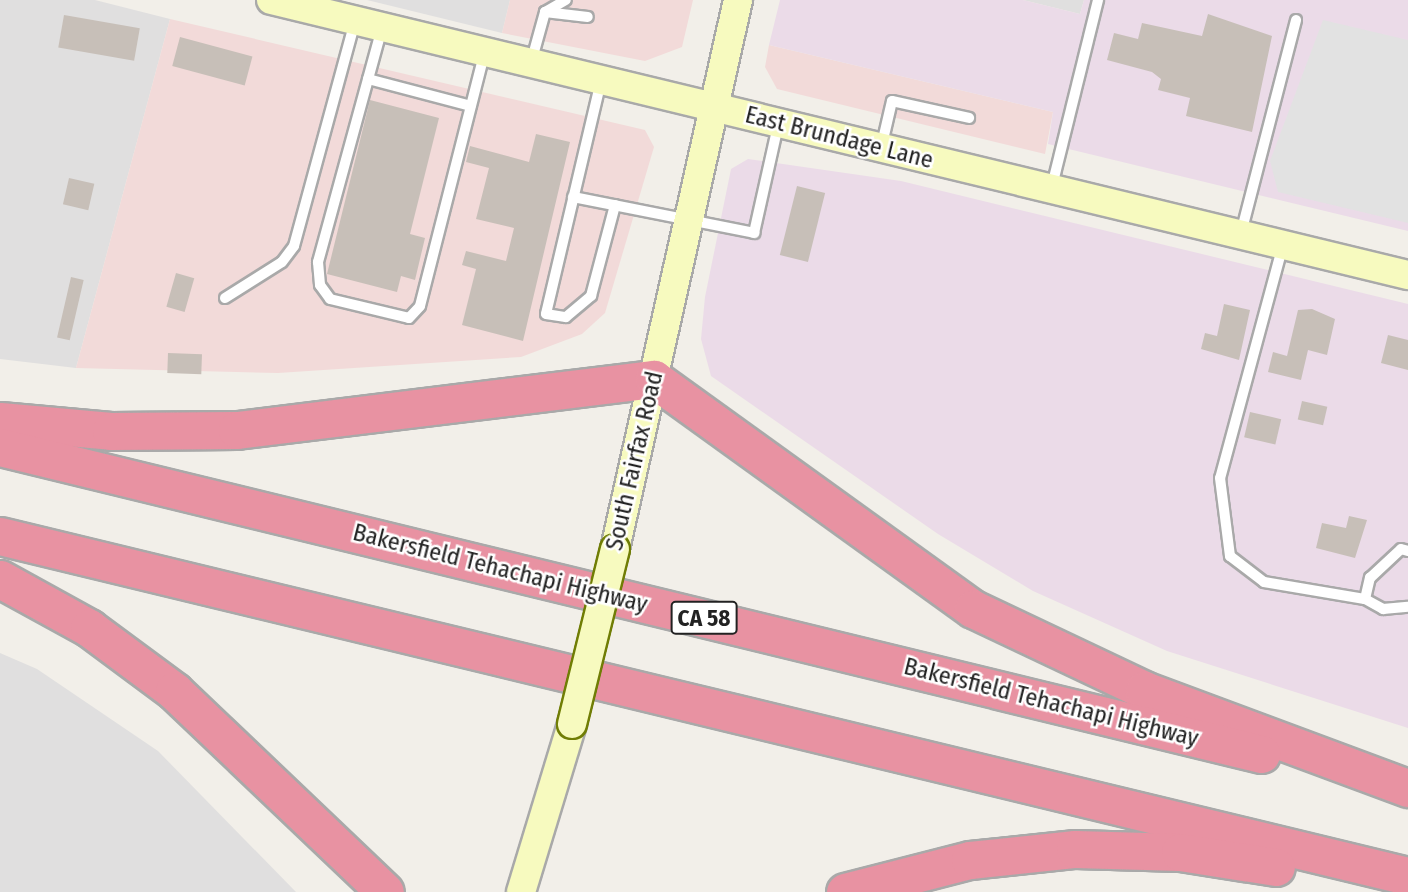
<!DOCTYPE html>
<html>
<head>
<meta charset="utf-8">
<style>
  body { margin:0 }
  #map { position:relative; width:1408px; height:892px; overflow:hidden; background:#f2efe9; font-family:"Fira Sans Condensed",sans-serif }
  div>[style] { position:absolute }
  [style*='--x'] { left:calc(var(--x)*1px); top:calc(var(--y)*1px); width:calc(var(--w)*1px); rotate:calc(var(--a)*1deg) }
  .residential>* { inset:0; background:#e0dfdf }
  .commercial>* { inset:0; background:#f2dad9 }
  .industrial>* { inset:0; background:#ebdbe8 }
  .parking>* { inset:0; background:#e2e2e2 }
  .building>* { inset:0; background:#c7bfb8; transform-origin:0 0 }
  .roads { filter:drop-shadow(2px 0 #a9a9a9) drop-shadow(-2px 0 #a9a9a9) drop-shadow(0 2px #a9a9a9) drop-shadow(0 -2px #a9a9a9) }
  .lane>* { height:10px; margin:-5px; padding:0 5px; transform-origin:5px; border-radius:5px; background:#fff }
  .secondary>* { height:28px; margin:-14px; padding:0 14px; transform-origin:14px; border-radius:14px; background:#f7fabf }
  .highway>* { height:37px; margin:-18.5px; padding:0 18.5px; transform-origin:18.5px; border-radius:18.5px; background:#e892a2 }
  .bridges { filter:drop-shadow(2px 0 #707d05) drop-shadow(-2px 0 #707d05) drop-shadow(0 2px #707d05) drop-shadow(0 -2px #707d05) }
  .secondary-bridge>* { height:28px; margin:-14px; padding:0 14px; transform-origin:14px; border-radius:14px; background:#f7fabf }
  span { translate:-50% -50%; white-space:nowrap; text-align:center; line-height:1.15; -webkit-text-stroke:5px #fff; paint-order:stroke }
  .shield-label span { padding:2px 5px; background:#fff; border:2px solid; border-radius:5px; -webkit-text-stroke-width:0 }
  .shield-label { font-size:23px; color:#222; font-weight:700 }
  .street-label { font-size:24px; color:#222 }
</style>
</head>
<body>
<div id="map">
  <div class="residential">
    <div style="clip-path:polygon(0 0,95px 0,170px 19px,76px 368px,0 359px)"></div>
    <div style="clip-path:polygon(367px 0,510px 0,502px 33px)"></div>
    <div style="clip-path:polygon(1023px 0,1084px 0,1080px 14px)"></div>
    <div style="clip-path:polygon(0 653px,37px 669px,158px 751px,296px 892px,0 892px)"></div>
  </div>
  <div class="commercial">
    <div style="clip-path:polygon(510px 0,693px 0,682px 47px,645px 61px,502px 33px)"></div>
    <div style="clip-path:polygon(170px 19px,645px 130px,654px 147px,605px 313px,582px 334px,521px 357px,278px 373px,76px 368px)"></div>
    <div style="clip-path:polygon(769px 45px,1053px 112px,1045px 154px,777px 89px,765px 67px)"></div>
  </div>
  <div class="industrial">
    <div style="clip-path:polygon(780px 0,1023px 0,1080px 14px,1084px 0,1408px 0,1408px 231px,1048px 144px,1053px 112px,769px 45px)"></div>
    <div style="clip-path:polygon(748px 159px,901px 181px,1408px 304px,1408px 728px,1167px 651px,1033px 591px,938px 534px,711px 376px,701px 339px,705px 297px,731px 169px)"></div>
  </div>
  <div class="parking">
    <div style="clip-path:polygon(1323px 20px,1408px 40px,1408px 223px,1278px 192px,1270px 161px)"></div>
  </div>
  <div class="building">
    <div style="clip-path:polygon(1208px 14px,1272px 36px,1252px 132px,1186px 116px,1190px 98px,1158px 90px,1161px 79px,1152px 72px,1107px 60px,1114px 33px,1138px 39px,1142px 23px,1202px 36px)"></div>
    <div style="left:64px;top:15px;width:77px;height:33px;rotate:10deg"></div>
    <div style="left:180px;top:37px;width:75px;height:30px;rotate:15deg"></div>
    <div style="clip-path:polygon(370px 100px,439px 118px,410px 234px,425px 238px,415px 280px,401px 276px,397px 292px,327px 274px)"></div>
    <div style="clip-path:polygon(536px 134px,570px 142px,523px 341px,462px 325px,476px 269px,462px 265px,466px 251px,506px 261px,514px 228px,476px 219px,489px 168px,466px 162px,470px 146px,529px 162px)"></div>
    <div style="left:69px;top:178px;width:26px;height:27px;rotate:13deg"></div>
    <div style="left:797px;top:186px;width:29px;height:71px;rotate:14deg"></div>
    <div style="left:176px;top:273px;width:19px;height:35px;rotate:16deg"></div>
    <div style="left:71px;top:277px;width:13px;height:62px;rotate:13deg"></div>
    <div style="clip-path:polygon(1224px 304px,1250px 310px,1239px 360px,1201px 349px,1205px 333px,1217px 336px)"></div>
    <div style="clip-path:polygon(1312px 309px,1335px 319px,1327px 355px,1308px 350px,1301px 380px,1268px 372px,1273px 352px,1287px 356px,1298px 310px)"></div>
    <div style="clip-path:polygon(1388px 335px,1408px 340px,1408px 370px,1381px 363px)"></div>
    <div style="left:168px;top:353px;width:34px;height:20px;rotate:2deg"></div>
    <div style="left:1302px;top:401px;width:26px;height:19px;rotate:13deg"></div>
    <div style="left:1250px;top:412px;width:32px;height:26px;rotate:13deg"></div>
    <div style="clip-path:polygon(1349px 516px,1367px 520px,1355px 558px,1316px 548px,1322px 523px,1346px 528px)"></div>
  </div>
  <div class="roads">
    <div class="lane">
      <div style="--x:545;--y:12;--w:43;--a:6.6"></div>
      <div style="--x:382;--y:28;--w:243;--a:105.3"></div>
      <div style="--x:318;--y:262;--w:23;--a:85"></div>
      <div style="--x:320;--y:285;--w:17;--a:54"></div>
      <div style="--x:330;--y:299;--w:81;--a:13.5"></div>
      <div style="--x:409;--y:318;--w:16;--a:-47"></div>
      <div style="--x:420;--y:306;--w:259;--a:-75.7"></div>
      <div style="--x:532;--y:59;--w:49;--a:-74.5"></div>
      <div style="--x:545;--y:12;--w:24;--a:-30"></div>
      <div style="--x:368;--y:79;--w:106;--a:14.7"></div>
      <div style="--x:601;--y:81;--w:239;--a:103.3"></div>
      <div style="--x:546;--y:314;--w:20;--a:9"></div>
      <div style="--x:566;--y:317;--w:33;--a:-40"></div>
      <div style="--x:591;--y:296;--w:94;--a:-75.2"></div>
      <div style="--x:882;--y:144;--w:44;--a:-76.9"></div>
      <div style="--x:892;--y:101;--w:79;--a:12.4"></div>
      <div style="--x:1052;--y:186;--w:192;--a:-76.1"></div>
      <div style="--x:573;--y:197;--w:185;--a:11.2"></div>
      <div style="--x:754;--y:233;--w:110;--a:-77.4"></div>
      <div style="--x:1241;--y:233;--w:220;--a:-75.5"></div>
      <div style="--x:1283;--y:245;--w:241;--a:105.1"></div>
      <div style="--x:1220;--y:478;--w:79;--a:82.7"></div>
      <div style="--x:1230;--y:556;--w:43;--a:37.4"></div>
      <div style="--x:1264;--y:582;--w:102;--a:9.6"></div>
      <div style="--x:1365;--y:599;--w:21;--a:29"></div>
      <div style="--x:1383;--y:609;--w:25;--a:-5"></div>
      <div style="--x:225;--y:298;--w:67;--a:-32.3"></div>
      <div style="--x:282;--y:262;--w:20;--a:-53"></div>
      <div style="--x:294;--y:246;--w:233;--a:-74.8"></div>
      <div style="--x:1365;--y:599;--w:22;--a:-77"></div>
      <div style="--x:1370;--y:578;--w:42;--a:-43.1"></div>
      <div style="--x:1401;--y:549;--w:7;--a:16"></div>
    </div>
    <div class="secondary">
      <div style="--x:271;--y:0;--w:1170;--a:13.6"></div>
      <div style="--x:615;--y:549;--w:563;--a:-77.37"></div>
      <div style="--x:521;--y:892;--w:176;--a:-73.1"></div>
    </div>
    <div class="highway">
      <div style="--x:0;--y:421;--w:111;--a:5.1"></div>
      <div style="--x:111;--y:431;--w:126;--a:-0.5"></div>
      <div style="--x:237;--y:430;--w:420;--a:-7"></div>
      <div style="--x:654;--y:379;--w:393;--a:35.8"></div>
      <div style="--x:973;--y:609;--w:189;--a:25.3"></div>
      <div style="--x:1144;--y:690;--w:282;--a:20.4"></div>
      <div style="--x:0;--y:447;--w:1298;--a:13.68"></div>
      <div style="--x:0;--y:536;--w:1448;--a:13.58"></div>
      <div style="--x:0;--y:579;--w:102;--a:28.8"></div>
      <div style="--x:89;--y:628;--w:106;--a:36.5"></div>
      <div style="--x:174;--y:691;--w:291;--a:43.6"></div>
      <div style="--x:845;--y:892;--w:129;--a:-14.4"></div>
      <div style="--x:970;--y:860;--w:106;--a:-6"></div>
      <div style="--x:1075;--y:849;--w:105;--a:1.6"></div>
      <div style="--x:1180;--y:852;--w:97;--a:8.9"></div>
    </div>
  </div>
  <div class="bridges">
    <div class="secondary-bridge">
      <div style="--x:572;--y:724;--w:180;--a:-76.2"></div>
    </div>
  </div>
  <div class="shield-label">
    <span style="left:704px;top:618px">CA 58</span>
  </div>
  <div class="street-label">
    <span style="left:839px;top:138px;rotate:14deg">East Brundage Lane</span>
    <span style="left:635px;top:461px;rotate:-77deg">South Fairfax Road</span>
    <span style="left:500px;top:569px;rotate:14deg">Bakersfield Tehachapi Highway</span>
    <span style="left:1051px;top:703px;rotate:14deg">Bakersfield Tehachapi Highway</span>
  </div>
</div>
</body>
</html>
